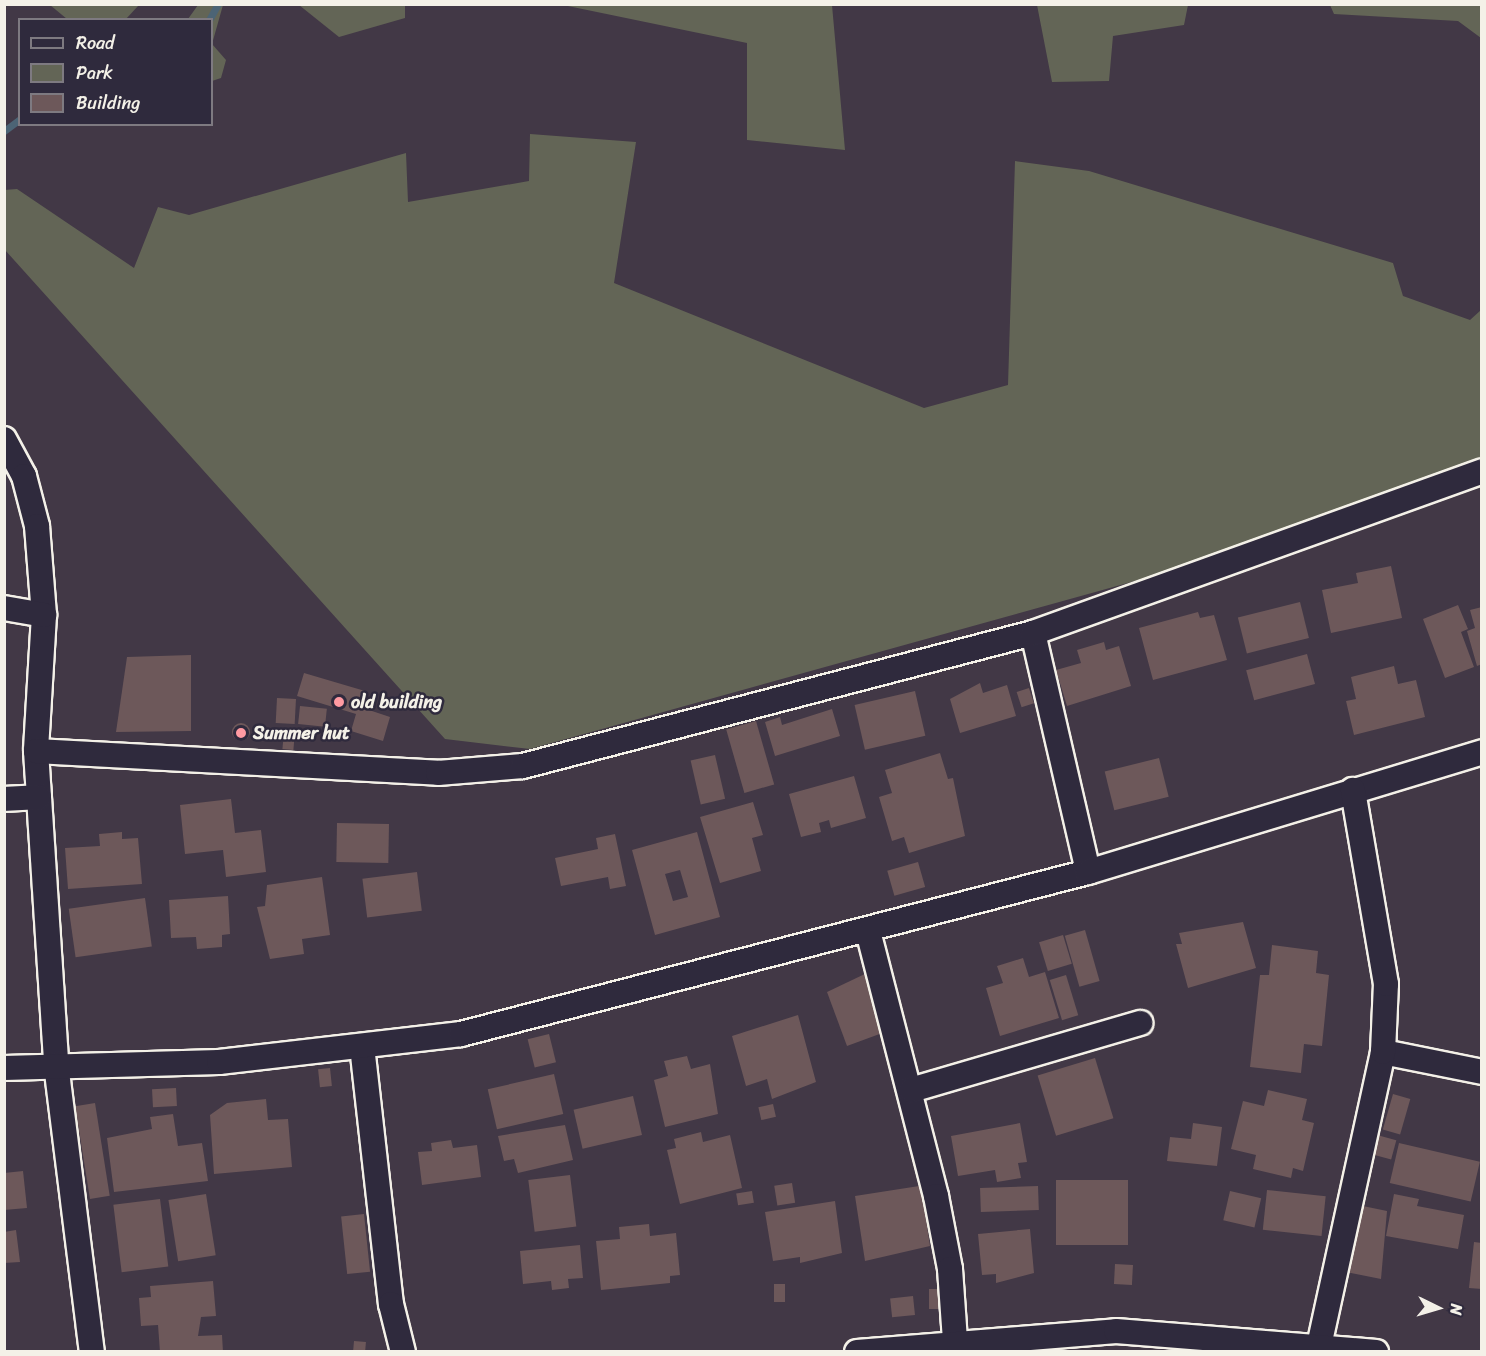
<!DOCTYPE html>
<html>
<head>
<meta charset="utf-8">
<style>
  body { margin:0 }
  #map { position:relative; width:1486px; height:1356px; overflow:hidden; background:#423846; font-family:Sriracha,sans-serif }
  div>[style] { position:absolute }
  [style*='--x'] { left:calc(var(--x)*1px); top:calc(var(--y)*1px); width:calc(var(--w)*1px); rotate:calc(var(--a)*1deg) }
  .green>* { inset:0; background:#636556 }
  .stream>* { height:7px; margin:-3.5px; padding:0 3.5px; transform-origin:3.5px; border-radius:3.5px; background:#4c6475 }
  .building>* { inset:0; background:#6d585a; transform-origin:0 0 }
  .round { border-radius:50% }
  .roads { filter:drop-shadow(2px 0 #f4f1e8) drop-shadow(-2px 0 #f4f1e8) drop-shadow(0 2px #f4f1e8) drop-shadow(0 -2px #f4f1e8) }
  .minor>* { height:24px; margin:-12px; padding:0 12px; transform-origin:12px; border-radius:12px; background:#2f2a3d }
  .dots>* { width:16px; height:16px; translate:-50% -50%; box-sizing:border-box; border:3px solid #2f2a3d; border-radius:50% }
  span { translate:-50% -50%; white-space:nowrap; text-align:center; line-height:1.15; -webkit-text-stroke:5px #2f2a3d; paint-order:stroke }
  .poi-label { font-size:18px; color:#f4f1e8; font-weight:700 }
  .left { translate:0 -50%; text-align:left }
  .frame { position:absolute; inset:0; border:6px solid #f4f1e8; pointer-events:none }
  .legend { position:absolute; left:18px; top:18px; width:195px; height:108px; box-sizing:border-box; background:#2f2a3d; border:2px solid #7e7a81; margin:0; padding:8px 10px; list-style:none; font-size:18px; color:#f4f1e8 }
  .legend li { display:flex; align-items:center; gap:12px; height:30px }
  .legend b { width:30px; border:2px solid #7e7a81 }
  .north { position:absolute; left:1408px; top:1278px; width:60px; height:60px; -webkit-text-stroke:4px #2f2a3d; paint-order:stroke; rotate:95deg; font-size:16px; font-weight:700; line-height:24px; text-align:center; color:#f4f1e8 }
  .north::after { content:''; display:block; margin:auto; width:21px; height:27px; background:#f4f1e8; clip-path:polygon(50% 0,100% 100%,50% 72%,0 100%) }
</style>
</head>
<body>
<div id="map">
  <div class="green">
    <div style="clip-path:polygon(50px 5px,50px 4px,139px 5px,125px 20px,67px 19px)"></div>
    <div style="clip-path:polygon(198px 5px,223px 5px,212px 44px,226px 60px,221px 78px,212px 81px,212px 20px,188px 19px)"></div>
    <div style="clip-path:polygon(299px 5px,405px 5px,405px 18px,339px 37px)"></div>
    <div style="clip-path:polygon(563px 5px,832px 5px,845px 150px,747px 140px,747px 43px)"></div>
    <div style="clip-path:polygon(1037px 5px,1037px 4px,1188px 5px,1184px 25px,1113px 36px,1109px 81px,1052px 82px)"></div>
    <div style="clip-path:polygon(1330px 5px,1481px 5px,1481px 38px,1458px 21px,1334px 14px)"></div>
    <div style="clip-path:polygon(530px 134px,636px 142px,614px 283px,924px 408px,1008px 385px,1015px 161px,1089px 171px,1393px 263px,1403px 296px,1470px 320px,1481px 310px,1481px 471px,1236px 553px,530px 749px,445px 739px,5px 250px,4px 190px,17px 189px,134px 268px,158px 207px,189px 215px,406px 153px,408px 202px,529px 181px)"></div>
  </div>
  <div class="stream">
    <div style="--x:209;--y:20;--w:18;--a:-61"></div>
    <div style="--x:4;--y:131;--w:20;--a:-37"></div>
  </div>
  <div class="building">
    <div style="clip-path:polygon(1391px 566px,1402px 618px,1331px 633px,1322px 590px,1358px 583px,1356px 573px)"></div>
    <div style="left:1300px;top:602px;width:37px;height:64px;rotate:76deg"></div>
    <div style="clip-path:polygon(1458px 605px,1468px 629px,1461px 632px,1474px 667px,1445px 678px,1423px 619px)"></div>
    <div style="clip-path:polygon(1482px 607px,1482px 664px,1477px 666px,1467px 631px,1475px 628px,1470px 610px)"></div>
    <div style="clip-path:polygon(1198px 612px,1200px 618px,1214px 615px,1227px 660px,1153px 680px,1139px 628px)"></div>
    <div style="clip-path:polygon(1104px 642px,1106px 650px,1119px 646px,1131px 686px,1067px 706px,1056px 670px,1081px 663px,1077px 650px)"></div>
    <div style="left:1307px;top:654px;width:31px;height:63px;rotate:75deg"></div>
    <div style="clip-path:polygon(191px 655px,191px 731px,116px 732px,127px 657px)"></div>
    <div style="clip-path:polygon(1394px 666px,1398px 684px,1416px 680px,1425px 717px,1354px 735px,1346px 701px,1356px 699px,1351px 677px)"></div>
    <div style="clip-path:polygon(304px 673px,365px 691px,360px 707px,390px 717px,383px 741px,351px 731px,356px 714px,297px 696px)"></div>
    <div style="clip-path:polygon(980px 683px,983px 693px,1007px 685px,1016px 716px,960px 733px,950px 699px)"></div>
    <div style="left:1029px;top:688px;width:16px;height:13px;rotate:72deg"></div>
    <div style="left:915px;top:691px;width:46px;height:62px;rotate:77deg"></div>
    <div style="left:277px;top:698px;width:19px;height:25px;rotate:3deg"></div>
    <div style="left:300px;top:706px;width:27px;height:18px;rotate:6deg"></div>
    <div style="clip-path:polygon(832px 709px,840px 736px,775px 756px,765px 722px,780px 717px,782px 725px)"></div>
    <div style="left:756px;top:721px;width:66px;height:31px;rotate:74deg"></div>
    <div class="round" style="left:232px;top:723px;width:18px;height:18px"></div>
    <div style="left:284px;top:731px;width:11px;height:18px;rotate:5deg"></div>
    <div style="clip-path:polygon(940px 753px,948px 779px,953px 778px,965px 836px,909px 853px,904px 837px,892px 841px,879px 797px,892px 793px,885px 770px)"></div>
    <div style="left:715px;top:755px;width:45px;height:25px;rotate:77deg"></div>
    <div style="left:1159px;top:758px;width:40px;height:56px;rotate:76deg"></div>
    <div style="clip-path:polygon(854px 776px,866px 818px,831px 828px,829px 820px,819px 823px,821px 832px,801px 837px,789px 794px)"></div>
    <div style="clip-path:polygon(231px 799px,235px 833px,261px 830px,266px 872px,226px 877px,223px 850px,185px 854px,180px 805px)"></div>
    <div style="clip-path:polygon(753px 802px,763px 835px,752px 838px,761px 871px,720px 883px,700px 817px)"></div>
    <div style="left:337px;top:823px;width:52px;height:39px;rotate:1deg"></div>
    <div style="clip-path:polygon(122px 832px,122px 839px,138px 838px,142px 884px,68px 889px,65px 848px,100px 846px,99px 834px)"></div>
    <div style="clip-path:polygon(evenodd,697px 832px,720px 917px,655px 935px,632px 850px,697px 832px,680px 870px,688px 897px,673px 901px,665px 874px,680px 870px)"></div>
    <div style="clip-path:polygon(615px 834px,626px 886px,610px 889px,608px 877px,561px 886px,555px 858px,598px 849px,596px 838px)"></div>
    <div style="left:918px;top:862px;width:26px;height:32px;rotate:74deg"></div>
    <div style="left:417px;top:872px;width:39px;height:55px;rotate:83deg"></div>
    <div style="clip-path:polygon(322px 877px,330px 935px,302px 939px,304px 954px,270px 959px,257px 907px,265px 906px,267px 885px)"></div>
    <div style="clip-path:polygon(228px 896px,230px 934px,222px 935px,222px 947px,197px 949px,196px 937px,171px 938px,169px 900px)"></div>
    <div style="left:145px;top:898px;width:49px;height:77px;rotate:82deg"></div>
    <div style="clip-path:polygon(1243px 922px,1256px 968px,1188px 988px,1176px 944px,1182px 944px,1179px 933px)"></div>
    <div style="left:1085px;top:930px;width:53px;height:21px;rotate:74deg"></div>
    <div style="left:1063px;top:935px;width:30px;height:25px;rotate:73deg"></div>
    <div style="clip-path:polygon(1272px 945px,1318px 951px,1316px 973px,1329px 975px,1322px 1046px,1304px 1044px,1301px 1073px,1250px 1067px,1260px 975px,1269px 975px)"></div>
    <div style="clip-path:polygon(1023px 958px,1029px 977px,1045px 972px,1059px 1018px,1000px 1036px,986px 988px,1003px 983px,997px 966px)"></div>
    <div style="clip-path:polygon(869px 972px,885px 1032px,847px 1046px,827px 992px)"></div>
    <div style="left:1066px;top:975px;width:42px;height:17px;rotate:73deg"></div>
    <div style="clip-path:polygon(798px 1015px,816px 1082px,772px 1099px,767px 1079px,746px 1086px,732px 1036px)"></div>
    <div style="left:549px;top:1034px;width:29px;height:22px;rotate:76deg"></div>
    <div style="clip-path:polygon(687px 1056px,691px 1069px,710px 1064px,718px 1114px,665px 1127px,654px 1080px,668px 1076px,664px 1061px)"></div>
    <div style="left:1095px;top:1058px;width:63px;height:60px;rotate:73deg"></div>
    <div style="left:330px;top:1068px;width:18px;height:12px;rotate:84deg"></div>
    <div style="left:554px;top:1074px;width:41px;height:68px;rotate:77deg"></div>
    <div style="left:176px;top:1088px;width:18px;height:24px;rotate:87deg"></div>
    <div style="clip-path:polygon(1268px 1090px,1307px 1099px,1302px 1120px,1314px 1123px,1303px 1171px,1293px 1168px,1291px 1178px,1253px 1169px,1256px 1155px,1231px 1149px,1243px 1101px,1264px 1106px)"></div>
    <div style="left:1393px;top:1094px;width:18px;height:37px;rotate:16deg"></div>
    <div style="left:633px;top:1096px;width:40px;height:61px;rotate:77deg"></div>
    <div style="clip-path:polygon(266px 1099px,268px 1120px,288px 1119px,292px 1167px,214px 1174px,210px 1115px,227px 1103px)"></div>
    <div style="left:95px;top:1103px;width:94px;height:20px;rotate:81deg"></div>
    <div style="left:773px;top:1104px;width:13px;height:15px;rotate:77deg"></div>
    <div style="clip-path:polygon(173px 1114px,178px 1146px,202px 1143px,208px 1181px,114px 1192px,107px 1138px,152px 1129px,150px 1117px)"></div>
    <div style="clip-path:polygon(1020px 1123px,1027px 1162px,1018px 1163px,1021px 1178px,997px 1182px,995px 1170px,958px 1176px,951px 1136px)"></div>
    <div style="clip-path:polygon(1193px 1123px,1222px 1127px,1217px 1166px,1167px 1161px,1170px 1137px,1191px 1139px)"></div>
    <div style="clip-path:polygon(565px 1125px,573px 1160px,518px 1173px,514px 1159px,504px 1161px,498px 1136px)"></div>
    <div style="clip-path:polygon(701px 1132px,703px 1142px,730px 1135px,742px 1188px,680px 1204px,667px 1150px,676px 1148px,674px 1139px)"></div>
    <div style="left:1377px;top:1135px;width:20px;height:20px;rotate:15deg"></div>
    <div style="clip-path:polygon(451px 1140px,453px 1148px,477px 1145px,481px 1177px,422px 1185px,418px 1152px,432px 1151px,431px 1143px)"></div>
    <div style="left:1399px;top:1143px;width:83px;height:41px;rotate:13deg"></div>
    <div style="clip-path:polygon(23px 1171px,27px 1208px,4px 1210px,4px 1173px)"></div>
    <div style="left:570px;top:1175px;width:52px;height:42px;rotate:83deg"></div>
    <div style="left:1056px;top:1180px;width:72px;height:65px"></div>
    <div style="left:792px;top:1183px;width:20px;height:18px;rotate:81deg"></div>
    <div style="clip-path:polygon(932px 1184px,934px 1198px,923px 1200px,930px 1246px,865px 1261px,855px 1196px)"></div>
    <div style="left:1038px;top:1186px;width:24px;height:58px;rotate:88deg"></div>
    <div style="left:1267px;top:1190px;width:59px;height:40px;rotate:6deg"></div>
    <div style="left:752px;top:1191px;width:12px;height:16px;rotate:81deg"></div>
    <div style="left:1230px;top:1191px;width:32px;height:30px;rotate:13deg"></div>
    <div style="left:206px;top:1194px;width:62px;height:38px;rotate:81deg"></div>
    <div style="clip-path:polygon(1394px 1194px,1419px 1199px,1417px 1206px,1464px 1215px,1458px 1249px,1386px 1236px)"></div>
    <div style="left:160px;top:1199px;width:68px;height:47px;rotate:83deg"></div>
    <div style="clip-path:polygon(835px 1201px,842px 1253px,800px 1263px,800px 1257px,773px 1261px,765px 1212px)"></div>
    <div style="clip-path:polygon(1358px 1205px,1387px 1211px,1381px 1279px,1346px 1272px)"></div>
    <div style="left:364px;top:1214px;width:58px;height:23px;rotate:84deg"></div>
    <div style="clip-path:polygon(649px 1224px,650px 1236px,676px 1233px,680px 1275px,670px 1276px,670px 1283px,601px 1290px,596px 1241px,620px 1239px,619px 1227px)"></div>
    <div style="clip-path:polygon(1030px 1229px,1034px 1273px,996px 1283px,996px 1274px,982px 1275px,978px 1234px)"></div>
    <div style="clip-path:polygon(16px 1230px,20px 1262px,4px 1263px,4px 1232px)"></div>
    <div style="clip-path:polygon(1474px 1242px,1482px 1243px,1482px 1289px,1469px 1288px)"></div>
    <div style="clip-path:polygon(580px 1245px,583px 1278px,568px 1279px,569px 1288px,552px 1290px,551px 1281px,523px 1284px,520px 1251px)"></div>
    <div style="left:1115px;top:1264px;width:18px;height:20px;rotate:3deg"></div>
    <div style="clip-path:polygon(213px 1281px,216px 1316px,201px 1317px,198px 1336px,222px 1335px,223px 1352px,160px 1352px,158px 1325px,141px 1326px,139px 1298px,151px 1297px,150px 1286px)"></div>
    <div style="left:774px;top:1284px;width:11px;height:18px"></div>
    <div style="left:942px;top:1289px;width:20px;height:13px;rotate:90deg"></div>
    <div style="left:913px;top:1296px;width:19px;height:23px;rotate:84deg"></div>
    <div style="left:354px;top:1341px;width:12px;height:11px;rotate:5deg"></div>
  </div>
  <div class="roads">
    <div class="minor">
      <div style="--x:4;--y:439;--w:42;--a:61.6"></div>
      <div style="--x:24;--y:476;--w:52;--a:75.4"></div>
      <div style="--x:37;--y:526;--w:89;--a:85.5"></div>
      <div style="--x:44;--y:615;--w:136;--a:93.4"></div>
      <div style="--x:36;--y:751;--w:314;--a:86.3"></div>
      <div style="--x:56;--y:1064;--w:290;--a:82.9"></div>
      <div style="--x:4;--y:608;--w:41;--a:9.9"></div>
      <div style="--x:1033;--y:633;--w:245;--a:77"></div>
      <div style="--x:36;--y:751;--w:403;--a:3.1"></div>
      <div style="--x:438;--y:773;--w:85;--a:-4.7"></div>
      <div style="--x:523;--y:766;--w:527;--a:-14.62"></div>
      <div style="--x:1033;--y:633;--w:477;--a:-19.8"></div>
      <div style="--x:4;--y:799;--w:35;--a:-3"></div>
      <div style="--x:868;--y:931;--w:274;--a:75.6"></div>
      <div style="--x:936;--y:1196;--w:74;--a:79.1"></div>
      <div style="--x:950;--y:1269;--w:72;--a:86"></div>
      <div style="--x:362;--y:1046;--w:260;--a:83.6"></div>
      <div style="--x:391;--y:1304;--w:49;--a:76"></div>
      <div style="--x:1383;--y:1052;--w:101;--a:11.4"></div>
      <div style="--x:4;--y:1068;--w:215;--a:-1.6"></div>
      <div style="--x:219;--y:1062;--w:244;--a:-6.6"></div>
      <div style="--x:461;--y:1034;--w:648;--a:-14.49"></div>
      <div style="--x:1088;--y:872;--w:412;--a:-16.9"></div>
      <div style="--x:911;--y:1090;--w:239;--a:-16.3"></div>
      <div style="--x:1319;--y:1346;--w:301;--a:-77.7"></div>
      <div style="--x:1383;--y:1052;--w:68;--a:-87.5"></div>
      <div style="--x:1386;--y:984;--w:197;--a:-99.7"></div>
      <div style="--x:857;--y:1352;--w:260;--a:-4.6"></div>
      <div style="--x:1116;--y:1331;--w:261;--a:4.6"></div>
    </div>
  </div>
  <div class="dots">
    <div style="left:339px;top:702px;background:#ff9aa2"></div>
    <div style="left:241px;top:733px;background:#ff9aa2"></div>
  </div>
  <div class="poi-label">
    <span class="left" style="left:351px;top:702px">old building</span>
    <span class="left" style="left:253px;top:733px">Summer hut</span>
  </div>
  <div class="frame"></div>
  <ul class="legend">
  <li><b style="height:8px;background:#2f2a3d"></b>Road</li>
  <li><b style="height:16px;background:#636556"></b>Park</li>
  <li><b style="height:16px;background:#6d585a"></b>Building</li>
  </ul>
  <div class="north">N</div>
</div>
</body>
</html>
